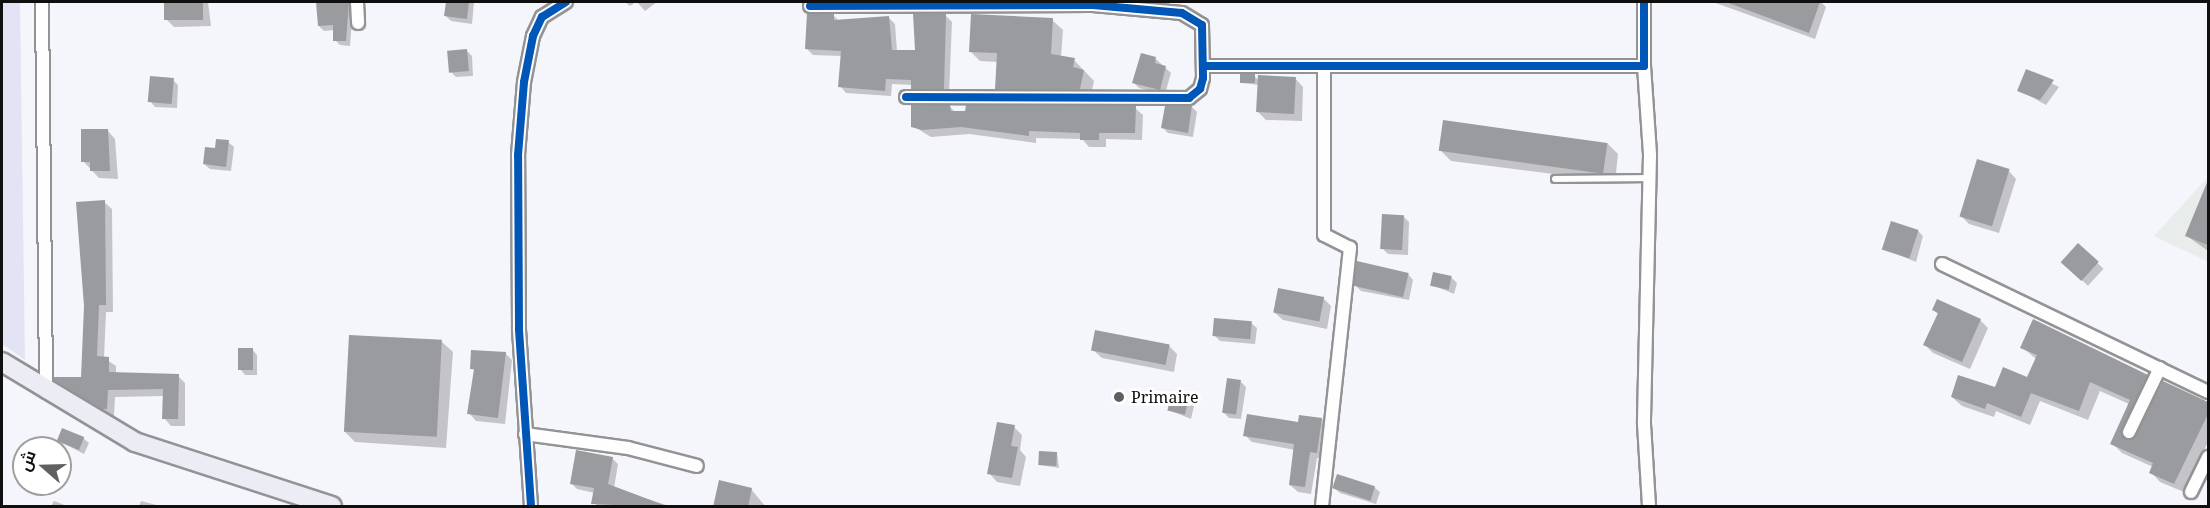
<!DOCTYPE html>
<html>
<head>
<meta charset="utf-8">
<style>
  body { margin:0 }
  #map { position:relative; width:2210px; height:508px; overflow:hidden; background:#f5f6fb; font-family:"Noto Serif",Cairo,serif }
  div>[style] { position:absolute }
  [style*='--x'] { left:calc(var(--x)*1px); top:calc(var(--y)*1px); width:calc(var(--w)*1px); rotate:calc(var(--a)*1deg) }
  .industrial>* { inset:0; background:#e8ecea }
  .farmland>* { inset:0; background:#e2e4f6 }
  .shadow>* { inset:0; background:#0003; transform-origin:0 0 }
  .building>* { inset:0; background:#9a9b9f; transform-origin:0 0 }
  .roads { filter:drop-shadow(2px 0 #939395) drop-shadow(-2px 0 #939395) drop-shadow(0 2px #939395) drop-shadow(0 -2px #939395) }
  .lane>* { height:6px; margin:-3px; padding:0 3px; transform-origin:3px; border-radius:3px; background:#fefefe }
  .street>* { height:12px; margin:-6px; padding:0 6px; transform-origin:6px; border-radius:6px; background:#fefefe }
  .secondary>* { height:18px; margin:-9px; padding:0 9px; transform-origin:9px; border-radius:9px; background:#ececf4 }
  .cycleway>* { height:8px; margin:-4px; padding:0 4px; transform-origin:4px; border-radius:4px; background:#0057b8 }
  .dots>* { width:16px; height:16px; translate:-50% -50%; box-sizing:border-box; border:3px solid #fff; border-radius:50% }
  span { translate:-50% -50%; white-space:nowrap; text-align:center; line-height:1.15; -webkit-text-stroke:6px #fff; paint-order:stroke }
  .poi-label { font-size:16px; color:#0f0f0f }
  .left { translate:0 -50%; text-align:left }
  .frame { position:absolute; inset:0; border:3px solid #0f0f0f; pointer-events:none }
  .north { position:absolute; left:12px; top:436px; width:60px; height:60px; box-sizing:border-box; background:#fff; border:2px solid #9f9f9f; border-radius:50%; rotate:290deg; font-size:16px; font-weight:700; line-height:24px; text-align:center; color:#0f0f0f }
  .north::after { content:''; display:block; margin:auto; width:21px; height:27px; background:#606062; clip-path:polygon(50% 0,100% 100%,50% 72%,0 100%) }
</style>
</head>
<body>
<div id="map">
  <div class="industrial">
    <div style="clip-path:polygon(2208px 177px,2208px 262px,2154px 236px)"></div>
  </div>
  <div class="farmland">
    <div style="clip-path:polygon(2px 2px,20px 2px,25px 360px,2px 344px)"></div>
  </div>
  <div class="shadow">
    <div style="clip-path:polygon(166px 2px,208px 2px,211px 26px,174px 27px,166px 19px)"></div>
    <div style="clip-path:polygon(317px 2px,353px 3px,350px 46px,340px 45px,335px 40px,335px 30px,324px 31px,319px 26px)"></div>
    <div style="clip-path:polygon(448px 2px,474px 2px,472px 24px,451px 21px,446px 16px)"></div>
    <div style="clip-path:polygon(625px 2px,636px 2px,630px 6px)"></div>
    <div style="clip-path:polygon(637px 2px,657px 2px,645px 11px)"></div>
    <div style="clip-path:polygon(1713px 2px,1821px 2px,1826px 7px,1815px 39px)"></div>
    <div style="clip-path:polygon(945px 15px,952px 22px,949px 95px,919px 94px,912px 85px,892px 84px,891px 96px,846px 93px,840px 86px,842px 56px,813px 55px,807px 49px,834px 16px,839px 21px,889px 18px,895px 24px,897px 51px,917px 52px)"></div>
    <div style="clip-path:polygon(1052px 20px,1063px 30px,1061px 57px,1074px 60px,1094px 81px,1090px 99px,1007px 99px,997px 88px,998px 62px,980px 61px,970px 51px)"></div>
    <div style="clip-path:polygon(466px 50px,472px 56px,473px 76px,456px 77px,451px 72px)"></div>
    <div style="clip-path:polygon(1156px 59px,1171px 73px,1165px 94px,1139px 88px,1134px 83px)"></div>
    <div style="clip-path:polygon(2027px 71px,2059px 87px,2046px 105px,2019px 90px)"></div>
    <div style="clip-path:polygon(1254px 76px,1260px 81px,1295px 78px,1303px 87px,1302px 121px,1266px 120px,1258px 112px,1259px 85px,1242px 83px)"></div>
    <div style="clip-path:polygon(173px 80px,178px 85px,177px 108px,155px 107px,150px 101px)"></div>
    <div style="clip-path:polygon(950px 107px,955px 112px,1135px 108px,1143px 115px,1142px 140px,1106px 139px,1106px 147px,1089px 147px,1082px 139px,1036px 138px,1036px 143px,969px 134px,931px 137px,913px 126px)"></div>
    <div style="clip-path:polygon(1192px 107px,1197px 112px,1193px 137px,1168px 133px,1163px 128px)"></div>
    <div style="clip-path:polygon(107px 130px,115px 139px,118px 179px,99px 178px,83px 161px)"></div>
    <div style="clip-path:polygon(228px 142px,234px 147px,231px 171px,210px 169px,204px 164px)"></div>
    <div style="clip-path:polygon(1607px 143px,1618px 154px,1615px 182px,1451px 161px,1440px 150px)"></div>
    <div style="clip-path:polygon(2008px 170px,2016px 179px,1999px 233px,1969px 224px,1961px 216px)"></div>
    <div style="clip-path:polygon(2208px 184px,2208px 251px,2187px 236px)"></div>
    <div style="clip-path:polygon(104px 202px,112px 209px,113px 312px,106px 312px,104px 358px,116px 366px,116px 373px,178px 376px,185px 383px,185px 426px,171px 426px,164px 418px,164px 396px,115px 397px,114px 416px,110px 416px,56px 380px,82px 379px)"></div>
    <div style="clip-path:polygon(1403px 216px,1409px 222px,1408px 255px,1388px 254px,1383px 249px)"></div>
    <div style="clip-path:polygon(1918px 231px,1923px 236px,1916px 262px,1885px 249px)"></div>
    <div style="left:2078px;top:245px;width:35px;height:23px;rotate:43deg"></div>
    <div style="clip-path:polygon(1408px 274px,1413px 280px,1409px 300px,1361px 291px,1356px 286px)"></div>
    <div style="clip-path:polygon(1451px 277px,1457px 283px,1454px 294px,1432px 285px)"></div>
    <div style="clip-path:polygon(1323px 298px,1331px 306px,1327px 329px,1283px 320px,1274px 312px)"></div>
    <div style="clip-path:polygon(1934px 310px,1980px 320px,1988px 328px,1970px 369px,1933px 353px,1925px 345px,1939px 315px)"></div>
    <div style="clip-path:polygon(2034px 321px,2147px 376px,2156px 385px,2130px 440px,2138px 437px,2163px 383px,2208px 403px,2208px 442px,2184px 492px,2160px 482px,2151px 472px,2153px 467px,2122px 453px,2112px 443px,2129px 404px,2100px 391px,2088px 420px,2040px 401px,2030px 425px,1996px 411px,1994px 417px,1962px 406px,1952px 397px,2027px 379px,2036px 359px,2022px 347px)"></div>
    <div style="clip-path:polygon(1251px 323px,1257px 328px,1255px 344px,1220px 341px,1214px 335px)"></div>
    <div style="clip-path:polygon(442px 342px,453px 352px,446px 448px,355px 442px,344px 431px)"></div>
    <div style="clip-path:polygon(1169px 346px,1177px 354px,1174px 372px,1102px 358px,1093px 350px)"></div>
    <div style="clip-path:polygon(252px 349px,257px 355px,257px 375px,245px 375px,240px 369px)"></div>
    <div style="clip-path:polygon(505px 353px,512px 360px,505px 424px,476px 421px,469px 413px,475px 371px,472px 369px)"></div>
    <div style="clip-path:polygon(1240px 381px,1246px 387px,1241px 419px,1229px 418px,1223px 412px)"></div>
    <div style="clip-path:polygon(1189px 401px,1194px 406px,1191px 419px,1169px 410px)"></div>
    <div style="clip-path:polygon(1322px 419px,1329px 427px,1324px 459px,1317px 458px,1311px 494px,1298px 492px,1290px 485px,1295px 450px,1252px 442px,1245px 435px)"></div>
    <div style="clip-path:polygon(1014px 427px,1022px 435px,1020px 450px,1026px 457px,1020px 486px,997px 482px,989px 473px)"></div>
    <div style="clip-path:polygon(83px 438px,89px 443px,84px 454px,59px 441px)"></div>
    <div style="clip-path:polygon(1057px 453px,1059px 468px,1040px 465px)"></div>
    <div style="clip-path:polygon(612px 458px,618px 464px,614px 488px,669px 506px,596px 506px,595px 493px,577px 489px,571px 483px)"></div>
    <div style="clip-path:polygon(1374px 487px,1380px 492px,1376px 504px,1340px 493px,1334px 488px)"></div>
    <div style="clip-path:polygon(751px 489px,765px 506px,715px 506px)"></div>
    <div style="clip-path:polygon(54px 501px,67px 506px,51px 506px)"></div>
    <div style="clip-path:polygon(141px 501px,160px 506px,139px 506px)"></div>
  </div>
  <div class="building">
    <div style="left:164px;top:2px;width:39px;height:18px"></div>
    <div style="clip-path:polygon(316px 2px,349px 2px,346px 41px,333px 41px,333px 25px,318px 26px)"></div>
    <div style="clip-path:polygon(446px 2px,469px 2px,467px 19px,444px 16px)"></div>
    <div style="clip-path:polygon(1726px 2px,1820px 2px,1809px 33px)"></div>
    <div style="clip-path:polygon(807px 13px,834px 14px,834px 20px,889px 16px,892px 50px,915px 50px,913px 14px,946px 14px,944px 89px,911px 89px,911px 80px,886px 79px,885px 91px,838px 87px,841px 51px,805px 49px)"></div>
    <div style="clip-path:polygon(971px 14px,1053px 18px,1051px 54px,1075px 58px,1073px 67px,1084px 70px,1080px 89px,995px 89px,997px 53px,969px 52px)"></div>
    <div style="left:467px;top:49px;width:22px;height:20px;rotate:85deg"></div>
    <div style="clip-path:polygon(1141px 53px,1156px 57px,1155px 63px,1166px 66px,1160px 90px,1132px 83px)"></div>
    <div style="clip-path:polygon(2026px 69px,2054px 80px,2040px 100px,2017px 91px)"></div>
    <div style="left:1240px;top:74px;width:15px;height:9px"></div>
    <div style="left:1258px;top:75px;width:38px;height:37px;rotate:3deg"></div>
    <div style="left:150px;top:76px;width:24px;height:26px;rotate:5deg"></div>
    <div style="clip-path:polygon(911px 105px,950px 105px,951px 111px,965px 111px,966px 105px,1136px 106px,1135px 133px,1099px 133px,1099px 140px,1080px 140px,1080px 133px,1029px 131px,1029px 136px,961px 127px,922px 130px,911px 127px)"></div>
    <div style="clip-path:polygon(1192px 105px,1188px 133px,1161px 128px,1165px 106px)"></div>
    <div style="left:1443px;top:120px;width:166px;height:31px;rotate:8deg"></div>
    <div style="clip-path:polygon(81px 129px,108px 129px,110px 171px,90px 171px,90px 162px,81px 162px)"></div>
    <div style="clip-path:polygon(216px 139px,229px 140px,226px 167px,203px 164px,205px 147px,215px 148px)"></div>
    <div style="left:1977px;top:159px;width:34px;height:60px;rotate:17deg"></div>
    <div style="clip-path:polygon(2208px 180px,2208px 245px,2185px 236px)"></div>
    <div style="clip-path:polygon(105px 200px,106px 305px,99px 305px,97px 356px,109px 357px,109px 372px,179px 374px,178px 419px,162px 419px,163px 389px,108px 390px,107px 409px,102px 409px,54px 380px,54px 377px,81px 377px,84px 306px,76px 202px)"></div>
    <div style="left:1382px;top:214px;width:22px;height:35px;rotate:3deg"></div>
    <div style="left:1891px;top:221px;width:29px;height:30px;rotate:18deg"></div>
    <div style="left:2078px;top:243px;width:28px;height:26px;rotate:42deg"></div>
    <div style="left:1357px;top:261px;width:53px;height:25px;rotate:13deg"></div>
    <div style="left:1433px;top:272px;width:19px;height:14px;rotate:12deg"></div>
    <div style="left:1278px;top:288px;width:47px;height:25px;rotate:11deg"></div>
    <div style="clip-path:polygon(1937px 299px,1981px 319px,1962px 362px,1923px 345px,1938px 313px,1932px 310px)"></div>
    <div style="left:1214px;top:318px;width:38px;height:18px;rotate:5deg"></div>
    <div style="clip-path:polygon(2033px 319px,2148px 375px,2122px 428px,2126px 440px,2136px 436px,2163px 381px,2208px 402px,2208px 414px,2174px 484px,2149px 473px,2153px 463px,2110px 444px,2130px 400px,2090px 382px,2079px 411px,2031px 393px,2021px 417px,1987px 403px,1985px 409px,1951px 397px,1958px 375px,1995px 387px,2003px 367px,2027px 377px,2037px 355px,2020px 348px)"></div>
    <div style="left:1095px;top:330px;width:76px;height:21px;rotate:11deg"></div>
    <div style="left:349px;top:335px;width:93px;height:97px;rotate:3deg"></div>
    <div style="left:238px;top:348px;width:15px;height:22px"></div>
    <div style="clip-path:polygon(471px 350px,506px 352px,498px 418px,467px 414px,474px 369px,470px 369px)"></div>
    <div style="left:1227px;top:378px;width:14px;height:35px;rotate:8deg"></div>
    <div style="left:1171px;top:395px;width:18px;height:16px;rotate:13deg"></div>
    <div style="clip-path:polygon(1247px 414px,1298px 422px,1299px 415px,1322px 418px,1317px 453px,1310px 452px,1305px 487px,1289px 485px,1294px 444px,1243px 436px)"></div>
    <div style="clip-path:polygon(997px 422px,1015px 425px,1011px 446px,1018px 447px,1012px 478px,987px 474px)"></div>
    <div style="left:62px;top:428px;width:24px;height:14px;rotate:22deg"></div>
    <div style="clip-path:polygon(576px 450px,613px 457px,608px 484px,669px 507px,591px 504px,594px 488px,570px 484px)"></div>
    <div style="left:1039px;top:451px;width:18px;height:14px;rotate:3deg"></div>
    <div style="left:1337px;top:474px;width:40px;height:15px;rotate:18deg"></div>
    <div style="clip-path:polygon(719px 480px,752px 488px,748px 507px,713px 507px)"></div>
  </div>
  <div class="roads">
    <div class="lane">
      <div style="--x:1555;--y:179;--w:95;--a:-0.6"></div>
    </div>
    <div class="street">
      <div style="--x:42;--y:2;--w:390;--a:89.4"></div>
      <div style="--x:357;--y:2;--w:21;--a:87"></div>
      <div style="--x:810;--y:6;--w:283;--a:-0.2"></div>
      <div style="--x:1093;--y:5;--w:89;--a:5.1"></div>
      <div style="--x:1182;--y:13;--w:23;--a:31"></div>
      <div style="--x:1202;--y:25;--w:53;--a:88.9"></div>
      <div style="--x:1203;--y:78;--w:11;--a:105"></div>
      <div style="--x:1200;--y:89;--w:14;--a:141"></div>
      <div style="--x:1189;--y:98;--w:283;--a:-179.8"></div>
      <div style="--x:1204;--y:66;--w:440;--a:0"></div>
      <div style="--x:1644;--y:66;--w:64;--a:-90"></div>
      <div style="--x:1644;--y:66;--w:89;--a:86.1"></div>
      <div style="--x:1650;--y:155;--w:269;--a:91.3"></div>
      <div style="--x:1644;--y:424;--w:82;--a:86.5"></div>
      <div style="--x:1942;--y:264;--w:295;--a:25.7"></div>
      <div style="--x:2129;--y:432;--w:71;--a:-64.2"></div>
      <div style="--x:525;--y:434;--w:104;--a:7.7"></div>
      <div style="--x:628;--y:448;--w:71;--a:14.6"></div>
      <div style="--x:2191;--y:492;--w:39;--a:-64"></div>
      <div style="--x:531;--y:506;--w:178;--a:-93.9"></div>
      <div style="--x:519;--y:328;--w:173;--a:-90.3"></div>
      <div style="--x:518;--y:155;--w:73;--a:-85.3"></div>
      <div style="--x:524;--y:82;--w:47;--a:-78.9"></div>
      <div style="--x:533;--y:36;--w:21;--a:-65"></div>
      <div style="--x:542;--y:17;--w:28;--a:-32"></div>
      <div style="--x:1322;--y:506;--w:260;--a:-83.8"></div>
      <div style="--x:1350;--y:248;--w:29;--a:-153"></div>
      <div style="--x:1324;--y:235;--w:169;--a:-90"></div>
    </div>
    <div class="secondary">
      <div style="--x:2;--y:362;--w:155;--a:31"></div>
      <div style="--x:135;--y:442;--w:207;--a:18"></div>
    </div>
  </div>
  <div class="cycleway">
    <div style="--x:810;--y:6;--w:283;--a:-0.2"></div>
    <div style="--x:1093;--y:5;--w:89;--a:5.1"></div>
    <div style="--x:1182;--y:13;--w:23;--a:31"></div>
    <div style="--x:1202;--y:25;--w:53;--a:88.9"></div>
    <div style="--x:1203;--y:78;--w:11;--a:105"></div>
    <div style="--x:1200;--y:89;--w:14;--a:141"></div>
    <div style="--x:1189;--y:98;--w:283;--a:-179.8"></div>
    <div style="--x:1204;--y:66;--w:440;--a:0"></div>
    <div style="--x:1644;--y:66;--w:64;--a:-90"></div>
    <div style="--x:531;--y:506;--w:178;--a:-93.9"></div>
    <div style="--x:519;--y:328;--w:173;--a:-90.3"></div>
    <div style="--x:518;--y:155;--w:73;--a:-85.3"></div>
    <div style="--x:524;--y:82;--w:47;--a:-78.9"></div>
    <div style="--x:533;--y:36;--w:21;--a:-65"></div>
    <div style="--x:542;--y:17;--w:28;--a:-32"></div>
  </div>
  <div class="dots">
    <div style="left:1119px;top:397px;background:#606062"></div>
  </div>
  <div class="poi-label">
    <span class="left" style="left:1131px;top:397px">Primaire</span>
  </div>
  <div class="frame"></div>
  <div class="north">ش</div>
</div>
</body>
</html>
